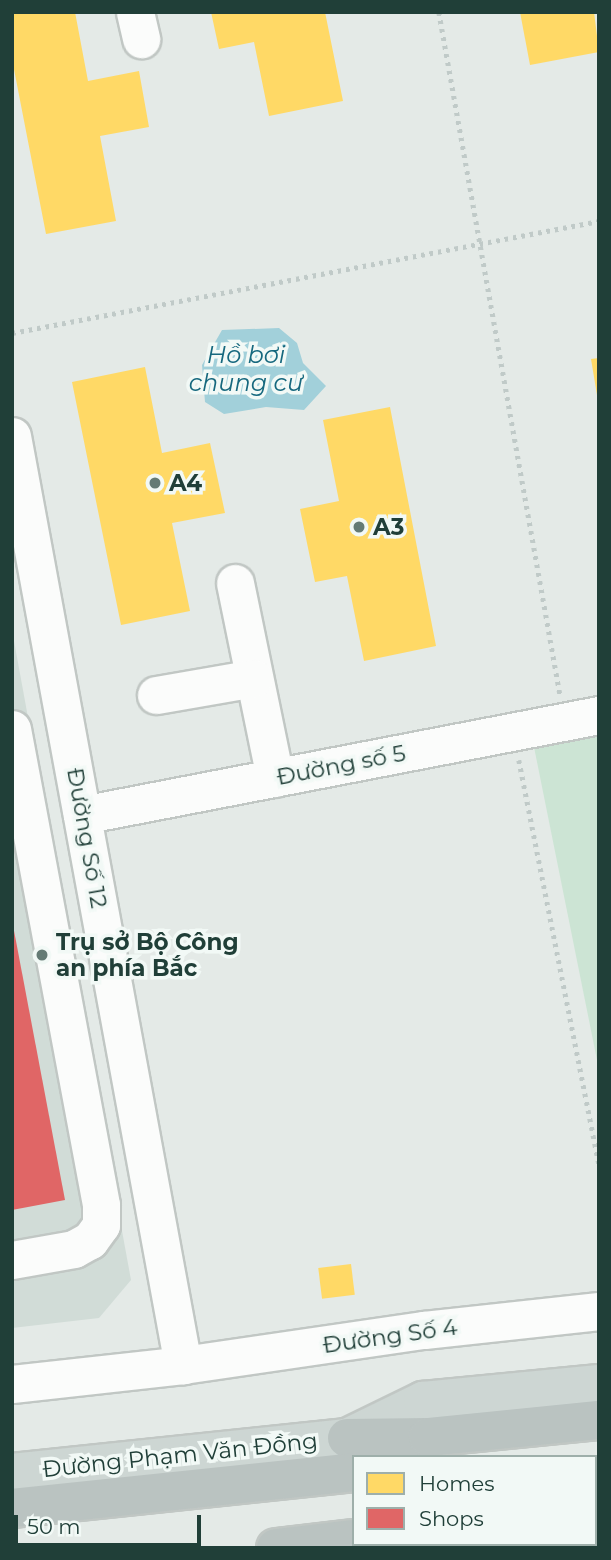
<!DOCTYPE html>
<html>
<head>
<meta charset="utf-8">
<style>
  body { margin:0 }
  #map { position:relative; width:611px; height:1560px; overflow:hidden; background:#e4eae7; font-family:Montserrat,sans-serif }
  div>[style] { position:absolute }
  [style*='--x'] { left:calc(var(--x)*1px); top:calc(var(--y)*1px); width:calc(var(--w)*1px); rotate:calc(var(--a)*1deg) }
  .built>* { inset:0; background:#d1dcd7 }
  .green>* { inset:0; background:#cce4d4 }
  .water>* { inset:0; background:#a2d0da }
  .homes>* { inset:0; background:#ffd966; transform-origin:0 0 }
  .shops>* { inset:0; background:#e06666 }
  .path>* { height:4.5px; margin-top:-2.25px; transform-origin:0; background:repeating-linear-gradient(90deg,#c0cac8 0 3.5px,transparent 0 8.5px) }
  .roads { filter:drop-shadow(2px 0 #c1c7c4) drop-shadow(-2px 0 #c1c7c4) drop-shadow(0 2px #c1c7c4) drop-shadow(0 -2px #c1c7c4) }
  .minor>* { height:37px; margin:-18.5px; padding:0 18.5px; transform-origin:18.5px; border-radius:18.5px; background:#fbfcfb }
  .major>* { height:38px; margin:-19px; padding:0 19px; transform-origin:19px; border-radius:19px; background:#cdd6d3 }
  .highway>* { height:38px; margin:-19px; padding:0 19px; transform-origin:19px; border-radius:19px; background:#bac3c1 }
  .dots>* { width:19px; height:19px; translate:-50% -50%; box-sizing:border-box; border:4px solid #f2f9f6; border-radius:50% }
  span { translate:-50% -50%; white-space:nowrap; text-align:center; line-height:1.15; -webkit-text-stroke:7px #f2f9f6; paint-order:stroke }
  .poi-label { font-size:23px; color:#203f38; font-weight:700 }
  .left { translate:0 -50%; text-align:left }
  .street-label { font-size:23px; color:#203f38 }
  .water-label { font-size:24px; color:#16687e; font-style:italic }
  .frame { position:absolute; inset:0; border:14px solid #203f38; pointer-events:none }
  .legend { position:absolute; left:352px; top:1455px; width:245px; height:91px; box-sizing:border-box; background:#f2f9f6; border:2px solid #9eafaa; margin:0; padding:9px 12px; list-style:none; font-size:21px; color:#203f38 }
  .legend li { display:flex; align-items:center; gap:14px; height:35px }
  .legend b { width:35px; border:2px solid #9eafaa }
  .scale { position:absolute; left:14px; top:1515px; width:187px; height:32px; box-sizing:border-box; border:4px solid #203f38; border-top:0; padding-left:9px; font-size:21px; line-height:24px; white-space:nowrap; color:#203f38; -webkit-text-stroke:5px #f2f9f6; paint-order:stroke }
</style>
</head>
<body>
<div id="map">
  <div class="built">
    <div style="clip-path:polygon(12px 630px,131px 1280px,99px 1318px,12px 1328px)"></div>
  </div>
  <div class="green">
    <div style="clip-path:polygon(599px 734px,599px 1070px,534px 747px)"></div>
  </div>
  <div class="water">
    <div style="clip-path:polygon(279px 328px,297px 343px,303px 363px,326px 386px,304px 410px,266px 407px,224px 414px,205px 402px,202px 365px,222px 330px)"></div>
  </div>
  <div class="homes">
    <div style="clip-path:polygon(12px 12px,75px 12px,88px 81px,139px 71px,149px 127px,100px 136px,116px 221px,46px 234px,12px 59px)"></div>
    <div style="clip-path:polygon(211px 12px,325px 12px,343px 101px,269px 116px,254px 42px,219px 49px)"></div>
    <div style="clip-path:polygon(520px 12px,594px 12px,599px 52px,530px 65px)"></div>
    <div style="clip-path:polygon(599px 358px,599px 395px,597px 395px,591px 359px)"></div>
    <div style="clip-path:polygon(145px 367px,162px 453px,210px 443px,225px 513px,172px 523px,190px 611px,121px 625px,72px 382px)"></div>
    <div style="clip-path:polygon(390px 407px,436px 646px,364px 661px,347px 576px,315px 582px,300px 509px,339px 501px,323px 420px)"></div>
    <div style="left:351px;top:1264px;width:31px;height:33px;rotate:83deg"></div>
  </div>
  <div class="shops">
    <div style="clip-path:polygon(12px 920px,65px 1200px,12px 1210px)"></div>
  </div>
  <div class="path">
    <div style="--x:439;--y:12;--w:693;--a:79.94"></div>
    <div style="--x:12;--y:333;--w:598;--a:-10.8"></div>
    <div style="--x:519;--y:760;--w:411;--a:78.8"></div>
  </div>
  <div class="roads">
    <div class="minor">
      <div style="--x:135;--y:12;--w:28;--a:77"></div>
      <div style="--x:12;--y:436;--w:945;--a:79.57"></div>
      <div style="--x:235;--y:583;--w:199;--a:78.4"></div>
      <div style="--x:156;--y:695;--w:99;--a:-9.8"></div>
      <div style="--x:12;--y:729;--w:484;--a:79.4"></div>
      <div style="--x:101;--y:1205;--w:20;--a:90"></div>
      <div style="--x:101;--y:1225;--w:19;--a:126"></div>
      <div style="--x:90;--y:1240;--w:18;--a:151"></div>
      <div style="--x:74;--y:1249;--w:63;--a:169.9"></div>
      <div style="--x:82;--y:815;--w:527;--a:-10.95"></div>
      <div style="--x:12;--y:1384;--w:172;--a:-6.3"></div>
      <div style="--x:183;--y:1365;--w:244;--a:-8.3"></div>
      <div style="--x:424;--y:1330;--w:176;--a:-6.2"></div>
    </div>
    <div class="major">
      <div style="--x:347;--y:1438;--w:85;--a:-26"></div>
      <div style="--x:423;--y:1401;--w:177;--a:-5.5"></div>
      <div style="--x:12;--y:1473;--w:337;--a:-6"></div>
      <div style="--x:347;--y:1438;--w:32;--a:9"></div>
      <div style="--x:353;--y:1548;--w:32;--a:-7"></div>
    </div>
    <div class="highway">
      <div style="--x:347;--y:1438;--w:81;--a:-0.7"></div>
      <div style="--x:428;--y:1437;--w:172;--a:-5.7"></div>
      <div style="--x:12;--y:1508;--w:344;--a:-6"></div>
      <div style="--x:595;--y:1514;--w:4;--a:-14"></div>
      <div style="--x:276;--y:1548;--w:79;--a:-6.6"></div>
      <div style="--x:550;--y:1548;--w:29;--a:-8"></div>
    </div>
  </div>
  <div class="dots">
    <div style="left:155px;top:483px;background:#657b75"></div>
    <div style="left:359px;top:527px;background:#657b75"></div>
    <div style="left:42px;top:955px;background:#657b75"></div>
  </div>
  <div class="poi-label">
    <span class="left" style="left:169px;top:483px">A4</span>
    <span class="left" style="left:373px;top:527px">A3</span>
    <span class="left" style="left:56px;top:955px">Trụ sở Bộ Công<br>an phía Bắc</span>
  </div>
  <div class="street-label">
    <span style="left:341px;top:765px;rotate:-11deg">Đường số 5</span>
    <span style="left:87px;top:838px;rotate:80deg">Đường Số 12</span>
    <span style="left:390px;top:1336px;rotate:-8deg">Đường Số 4</span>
    <span style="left:180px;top:1455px;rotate:-6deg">Đường Phạm Văn Đồng</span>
  </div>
  <div class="water-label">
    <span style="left:246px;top:369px">Hồ bơi<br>chung cư</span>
  </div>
  <div class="frame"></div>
  <ul class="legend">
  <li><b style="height:19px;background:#ffd966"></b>Homes</li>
  <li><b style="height:19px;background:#e06666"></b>Shops</li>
  </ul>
  <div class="scale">50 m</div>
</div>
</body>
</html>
